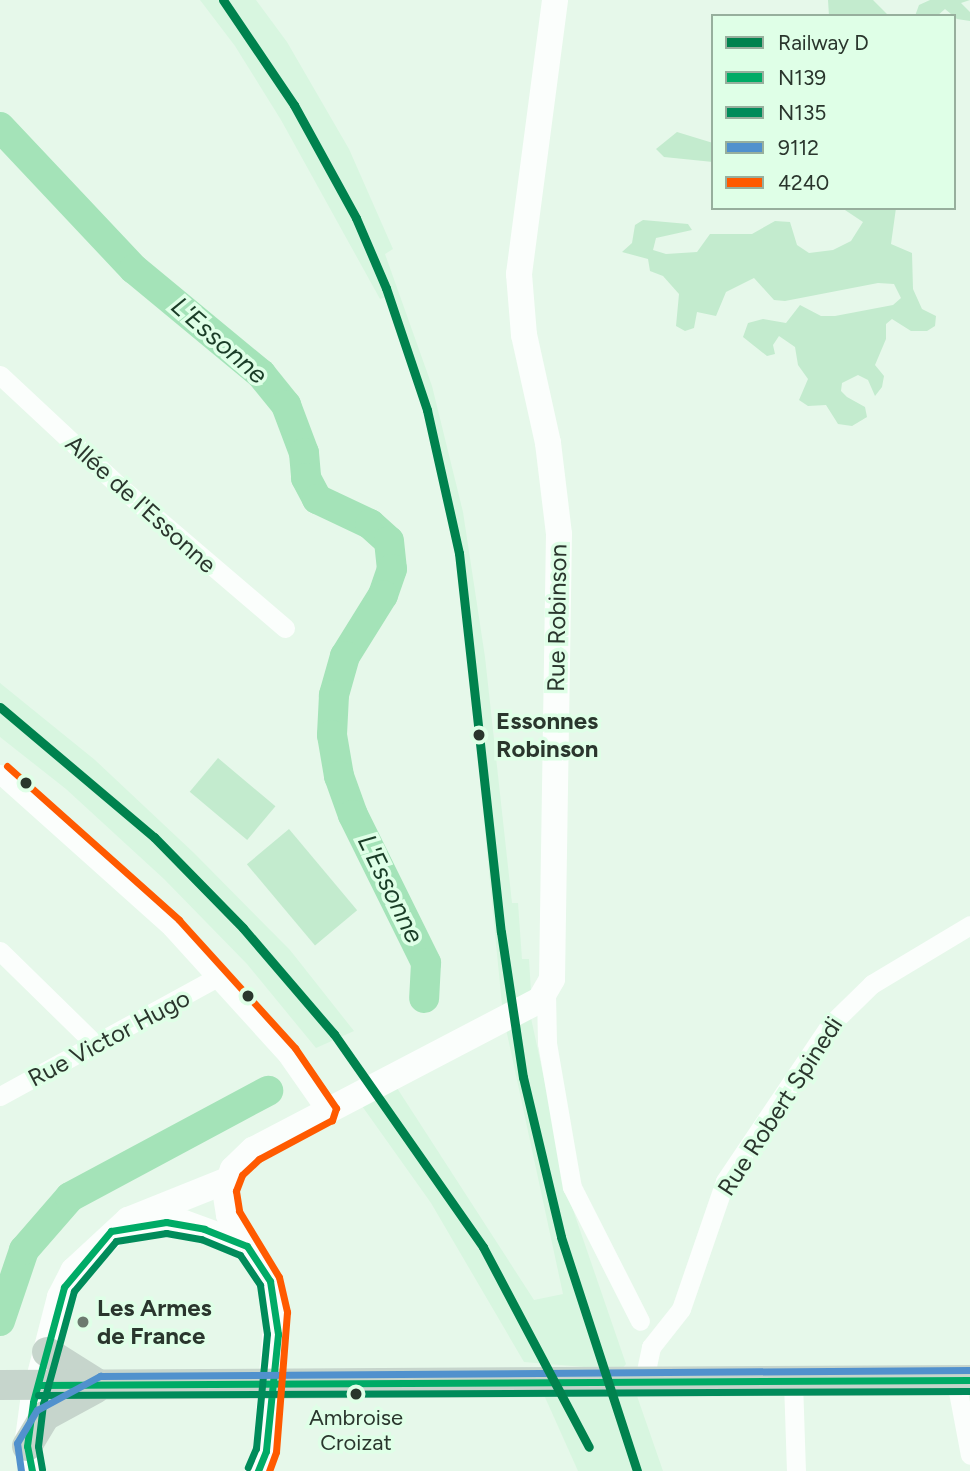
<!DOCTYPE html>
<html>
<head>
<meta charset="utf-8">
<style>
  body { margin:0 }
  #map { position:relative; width:970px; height:1471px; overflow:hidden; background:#e6f8ea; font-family:Figtree,sans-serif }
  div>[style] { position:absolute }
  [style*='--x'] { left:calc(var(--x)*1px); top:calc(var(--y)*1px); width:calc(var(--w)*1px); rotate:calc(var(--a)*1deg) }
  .built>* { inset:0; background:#d8f6e0 }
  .green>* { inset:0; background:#c3ebce; transform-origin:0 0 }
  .river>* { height:30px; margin:-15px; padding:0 15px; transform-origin:15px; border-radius:15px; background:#a4e3b8 }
  .street>* { height:19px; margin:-9.5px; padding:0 9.5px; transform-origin:9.5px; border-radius:9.5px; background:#fbfefc }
  .secondary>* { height:26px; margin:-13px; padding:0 13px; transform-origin:13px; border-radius:13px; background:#fbfefc }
  .primary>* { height:30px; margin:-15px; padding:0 15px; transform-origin:15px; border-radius:15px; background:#c6d5cc }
  .bus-1>* { height:7px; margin:-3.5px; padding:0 3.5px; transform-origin:3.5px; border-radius:3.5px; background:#00ab66 }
  .bus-2>* { height:7px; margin:-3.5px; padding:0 3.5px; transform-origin:3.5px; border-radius:3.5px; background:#008b5a }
  .bus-3>* { height:7px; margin:-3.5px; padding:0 3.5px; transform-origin:3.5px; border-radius:3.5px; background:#5191cd }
  .bus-4>* { height:7px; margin:-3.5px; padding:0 3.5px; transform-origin:3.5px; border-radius:3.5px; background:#ff5a00 }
  .rail-1>* { height:9px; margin:-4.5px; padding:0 4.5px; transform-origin:4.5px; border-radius:4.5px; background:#00824e }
  .dots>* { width:19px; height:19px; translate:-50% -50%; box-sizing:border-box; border:4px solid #dfffe7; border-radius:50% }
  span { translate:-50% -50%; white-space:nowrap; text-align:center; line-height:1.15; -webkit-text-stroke:7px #dfffe7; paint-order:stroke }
  .bus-label { font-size:22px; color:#2a362d }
  .street-label { font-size:24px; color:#2a362d }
  .stop-label { font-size:24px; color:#2a362d; font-weight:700 }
  .left { translate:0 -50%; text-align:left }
  .poi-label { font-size:24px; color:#2a362d; font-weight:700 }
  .water-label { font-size:26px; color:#1a3d27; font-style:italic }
  .legend { position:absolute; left:711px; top:14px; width:245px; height:196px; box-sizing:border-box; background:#dfffe7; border:2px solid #97af9d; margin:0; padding:9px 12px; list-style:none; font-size:21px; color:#2a362d }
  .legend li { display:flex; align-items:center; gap:14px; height:35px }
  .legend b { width:35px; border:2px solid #97af9d }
</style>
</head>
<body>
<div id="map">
  <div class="built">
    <div style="clip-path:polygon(200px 0,256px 0,287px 42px,349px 149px,393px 249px,385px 254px,432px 386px,463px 512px,485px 657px,512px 903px,518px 903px,522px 959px,529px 959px,531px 991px,502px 1005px,464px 615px,450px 522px,425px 414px,387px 297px,380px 299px,281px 120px,235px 46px)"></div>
    <div style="clip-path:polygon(0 683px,95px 760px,194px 853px,290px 950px,354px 1031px,316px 1048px,247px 964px,164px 879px,66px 789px,0 737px)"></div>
    <div style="clip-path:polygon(531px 1018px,571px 1204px,626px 1364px,621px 1370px,524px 1362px,431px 1203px,362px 1106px,397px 1088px,534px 1300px,563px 1294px,506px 1029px)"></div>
    <div style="clip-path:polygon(544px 1395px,637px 1396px,663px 1471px,578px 1471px)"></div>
  </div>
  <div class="green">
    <div style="clip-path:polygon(828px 0,873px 0,887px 14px,898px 16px,829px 16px)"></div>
    <div style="clip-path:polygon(930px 0,970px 0,961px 3px,970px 12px,970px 21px,957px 19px,945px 9px,937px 16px,915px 16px,919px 5px)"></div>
    <div style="clip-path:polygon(677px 132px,713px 143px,713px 162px,664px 157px,656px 149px)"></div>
    <div style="clip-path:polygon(842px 208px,896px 208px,891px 244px,912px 253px,913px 289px,922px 309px,936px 316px,935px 326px,927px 331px,911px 331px,892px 319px,886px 324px,886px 339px,875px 365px,884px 376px,882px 387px,875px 396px,868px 380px,858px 375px,842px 383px,841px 391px,847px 397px,865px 407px,867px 417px,852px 426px,838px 424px,826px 405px,808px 406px,799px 400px,808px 379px,798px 365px,795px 347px,779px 336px,773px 345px,775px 354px,767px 356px,743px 337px,748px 323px,763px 319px,786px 323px,800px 305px,821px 316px,835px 316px,893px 305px,901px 298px,894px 284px,878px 283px,785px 301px,774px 300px,754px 278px,726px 292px,716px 316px,697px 312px,694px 328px,685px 331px,676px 326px,679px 294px,663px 276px,650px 271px,648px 259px,622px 252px,632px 243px,635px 225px,643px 220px,688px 224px,692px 230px,656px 238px,653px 250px,666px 254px,697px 252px,710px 234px,752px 234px,775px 221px,790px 222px,797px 245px,809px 253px,833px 250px,851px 241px,863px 222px)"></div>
    <div style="left:218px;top:758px;width:75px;height:44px;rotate:40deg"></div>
    <div style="left:289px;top:829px;width:106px;height:55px;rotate:50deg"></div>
  </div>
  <div class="river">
    <div style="--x:0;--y:127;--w:195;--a:46.7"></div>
    <div style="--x:134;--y:269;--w:165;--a:39.6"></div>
    <div style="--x:261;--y:374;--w:40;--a:51"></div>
    <div style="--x:286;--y:405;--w:51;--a:69.4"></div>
    <div style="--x:304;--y:453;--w:25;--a:85"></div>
    <div style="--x:306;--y:478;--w:24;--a:62"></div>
    <div style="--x:317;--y:499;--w:59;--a:25.3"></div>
    <div style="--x:370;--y:524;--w:25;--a:42"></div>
    <div style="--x:389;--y:541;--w:28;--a:84"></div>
    <div style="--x:392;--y:569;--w:28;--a:109"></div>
    <div style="--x:383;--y:595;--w:72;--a:121.9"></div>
    <div style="--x:345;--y:656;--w:41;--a:105.8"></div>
    <div style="--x:334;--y:695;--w:40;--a:92.9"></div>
    <div style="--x:332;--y:735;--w:42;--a:80.3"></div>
    <div style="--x:339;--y:776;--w:41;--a:70.3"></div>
    <div style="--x:353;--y:815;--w:165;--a:63.7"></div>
    <div style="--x:426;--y:963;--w:35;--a:93"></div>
    <div style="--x:0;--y:1321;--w:75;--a:-71.3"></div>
    <div style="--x:24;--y:1250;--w:70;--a:-49"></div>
    <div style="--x:70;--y:1197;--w:225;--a:-28.2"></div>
  </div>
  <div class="street">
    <div style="--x:0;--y:375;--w:164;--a:43"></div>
    <div style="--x:120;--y:487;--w:217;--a:40.5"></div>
    <div style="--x:0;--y:774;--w:229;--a:41.8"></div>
    <div style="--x:171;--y:927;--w:173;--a:47.8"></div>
    <div style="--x:287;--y:1055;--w:68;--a:55.1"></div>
    <div style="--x:0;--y:951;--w:134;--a:44.4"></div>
    <div style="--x:546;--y:994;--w:49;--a:88.8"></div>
    <div style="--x:547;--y:1043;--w:146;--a:80.2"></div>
    <div style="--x:572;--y:1187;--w:150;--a:63.1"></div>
    <div style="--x:0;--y:1096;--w:247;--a:-28.7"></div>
    <div style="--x:644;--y:1380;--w:34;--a:-78"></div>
    <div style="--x:651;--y:1347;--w:48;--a:-51.7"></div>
    <div style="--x:681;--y:1309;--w:135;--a:-71"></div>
    <div style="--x:725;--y:1181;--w:188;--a:-56.1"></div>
    <div style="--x:830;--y:1025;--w:59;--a:-44.3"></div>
    <div style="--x:872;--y:984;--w:114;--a:-31"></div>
    <div style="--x:793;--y:1381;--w:90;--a:88.1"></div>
    <div style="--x:956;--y:1381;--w:75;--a:79.3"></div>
  </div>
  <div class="secondary">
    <div style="--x:130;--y:1227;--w:54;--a:-4.2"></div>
    <div style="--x:184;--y:1223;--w:67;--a:20.1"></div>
    <div style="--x:32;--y:1471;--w:25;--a:-101"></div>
    <div style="--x:27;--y:1446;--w:44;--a:-82.2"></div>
    <div style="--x:33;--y:1402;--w:108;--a:-75.6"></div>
    <div style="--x:60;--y:1297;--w:30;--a:-63"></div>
    <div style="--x:74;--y:1270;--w:74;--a:-42.8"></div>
    <div style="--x:128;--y:1220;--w:108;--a:-21.8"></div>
    <div style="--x:258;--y:1471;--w:22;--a:-68"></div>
    <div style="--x:266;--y:1451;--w:138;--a:-85.4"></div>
    <div style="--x:277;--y:1313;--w:33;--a:-102"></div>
    <div style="--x:270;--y:1281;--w:78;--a:-121.8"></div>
    <div style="--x:229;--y:1215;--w:25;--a:-99"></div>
    <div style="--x:225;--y:1190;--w:22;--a:-69"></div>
    <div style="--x:233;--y:1169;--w:28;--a:-44"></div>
    <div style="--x:253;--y:1150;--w:324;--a:-27.6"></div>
    <div style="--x:540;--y:1000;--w:24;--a:-60"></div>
    <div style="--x:552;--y:979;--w:445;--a:-89.1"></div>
    <div style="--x:559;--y:534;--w:92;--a:-96.9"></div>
    <div style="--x:548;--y:443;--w:111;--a:-102.5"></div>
    <div style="--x:524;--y:335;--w:61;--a:-94.7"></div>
    <div style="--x:519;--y:274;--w:276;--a:-82.5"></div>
  </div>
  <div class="primary">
    <div style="--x:47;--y:1352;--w:60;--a:32.1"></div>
    <div style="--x:0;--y:1385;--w:970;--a:-0.3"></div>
    <div style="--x:27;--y:1446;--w:35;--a:-59"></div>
    <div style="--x:45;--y:1416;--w:57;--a:-28.4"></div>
  </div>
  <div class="bus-1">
    <div style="--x:38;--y:1385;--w:932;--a:-0.31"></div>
    <div style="--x:32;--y:1471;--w:25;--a:-101"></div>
    <div style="--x:27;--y:1446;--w:44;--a:-82.2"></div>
    <div style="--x:33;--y:1402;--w:119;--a:-74.9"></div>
    <div style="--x:64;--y:1287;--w:73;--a:-50"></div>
    <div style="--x:111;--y:1231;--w:56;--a:-9.3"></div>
    <div style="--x:166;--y:1222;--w:39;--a:10"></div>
    <div style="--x:204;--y:1229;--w:46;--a:21.6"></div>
    <div style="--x:247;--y:1246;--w:42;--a:56.7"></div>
    <div style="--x:270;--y:1281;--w:54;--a:81.4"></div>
    <div style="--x:278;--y:1334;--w:118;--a:95.9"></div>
    <div style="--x:266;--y:1451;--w:22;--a:112"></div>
  </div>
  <div class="bus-2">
    <div style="--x:38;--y:1395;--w:932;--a:-0.25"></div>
    <div style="--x:42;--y:1469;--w:23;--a:-100"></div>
    <div style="--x:38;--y:1446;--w:42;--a:-83.2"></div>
    <div style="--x:43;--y:1404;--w:117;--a:-74.7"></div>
    <div style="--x:74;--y:1291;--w:65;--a:-50"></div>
    <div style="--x:116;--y:1241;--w:51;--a:-9.1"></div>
    <div style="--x:166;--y:1233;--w:36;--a:10"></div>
    <div style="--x:201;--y:1239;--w:42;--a:22.3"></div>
    <div style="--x:240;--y:1255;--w:36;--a:56"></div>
    <div style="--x:260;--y:1285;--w:49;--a:81.9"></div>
    <div style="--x:267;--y:1334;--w:115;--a:95.5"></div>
    <div style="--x:256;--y:1448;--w:21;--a:113"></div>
  </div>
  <div class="bus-3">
    <div style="--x:21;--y:1471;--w:28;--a:-98"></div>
    <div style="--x:17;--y:1443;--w:39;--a:-59"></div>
    <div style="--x:37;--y:1410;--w:72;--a:-28.4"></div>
    <div style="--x:100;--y:1376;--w:870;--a:-0.4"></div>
  </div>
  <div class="bus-4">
    <div style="--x:7;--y:766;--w:231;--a:41.8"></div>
    <div style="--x:179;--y:920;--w:173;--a:47.8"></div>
    <div style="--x:295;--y:1048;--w:73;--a:55.7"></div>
    <div style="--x:336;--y:1108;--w:13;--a:108"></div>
    <div style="--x:332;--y:1120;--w:83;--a:151.9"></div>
    <div style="--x:259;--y:1159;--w:23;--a:137"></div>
    <div style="--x:242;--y:1175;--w:17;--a:111"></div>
    <div style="--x:236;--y:1191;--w:20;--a:81"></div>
    <div style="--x:239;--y:1211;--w:77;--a:58.8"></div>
    <div style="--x:279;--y:1277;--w:36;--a:77"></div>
    <div style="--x:287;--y:1312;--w:140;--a:94.5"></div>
    <div style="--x:276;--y:1452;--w:20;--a:110"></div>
  </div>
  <div class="rail-1">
    <div style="--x:223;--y:0;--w:127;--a:55.9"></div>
    <div style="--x:294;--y:105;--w:129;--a:61.2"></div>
    <div style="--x:356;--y:218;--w:76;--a:66.8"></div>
    <div style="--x:386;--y:288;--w:129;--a:71.4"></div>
    <div style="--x:427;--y:410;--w:147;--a:77.4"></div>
    <div style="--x:459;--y:553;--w:381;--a:83.7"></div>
    <div style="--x:501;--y:932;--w:147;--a:81.4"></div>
    <div style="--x:523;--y:1077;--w:164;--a:76.6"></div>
    <div style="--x:561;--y:1237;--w:246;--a:72"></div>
    <div style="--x:0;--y:707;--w:202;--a:40.2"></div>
    <div style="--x:154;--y:837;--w:127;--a:45.6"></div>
    <div style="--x:243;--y:928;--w:140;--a:49.4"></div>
    <div style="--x:334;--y:1034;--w:260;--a:55"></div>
    <div style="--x:483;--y:1247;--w:226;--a:62.1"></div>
  </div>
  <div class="dots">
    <div style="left:479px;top:735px;background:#2a362d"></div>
    <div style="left:26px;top:783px;background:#2a362d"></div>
    <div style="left:248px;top:996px;background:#2a362d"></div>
    <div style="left:83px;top:1322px;background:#6c7a6f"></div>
    <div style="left:356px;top:1394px;background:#2a362d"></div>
  </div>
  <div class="bus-label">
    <span style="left:356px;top:1430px">Ambroise<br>Croizat</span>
  </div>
  <div class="street-label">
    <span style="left:141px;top:504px;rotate:42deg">Allée de l'Essonne</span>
    <span style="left:557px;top:618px;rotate:-89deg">Rue Robinson</span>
    <span style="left:109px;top:1038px;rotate:-28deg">Rue Victor Hugo</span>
    <span style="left:780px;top:1106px;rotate:-57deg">Rue Robert Spinedi</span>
  </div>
  <div class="stop-label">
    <span class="left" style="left:496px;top:735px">Essonnes<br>Robinson</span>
  </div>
  <div class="poi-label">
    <span class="left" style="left:97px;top:1322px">Les Armes<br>de France</span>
  </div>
  <div class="water-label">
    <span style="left:219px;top:341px;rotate:41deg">L'Essonne</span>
    <span style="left:390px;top:889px;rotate:64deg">L'Essonne</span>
  </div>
  <ul class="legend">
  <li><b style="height:9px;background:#00824e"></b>Railway D</li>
  <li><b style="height:9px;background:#00ab66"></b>N139</li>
  <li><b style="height:9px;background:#008b5a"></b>N135</li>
  <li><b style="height:9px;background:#5191cd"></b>9112</li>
  <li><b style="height:9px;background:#ff5a00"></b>4240</li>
  </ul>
</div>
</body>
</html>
